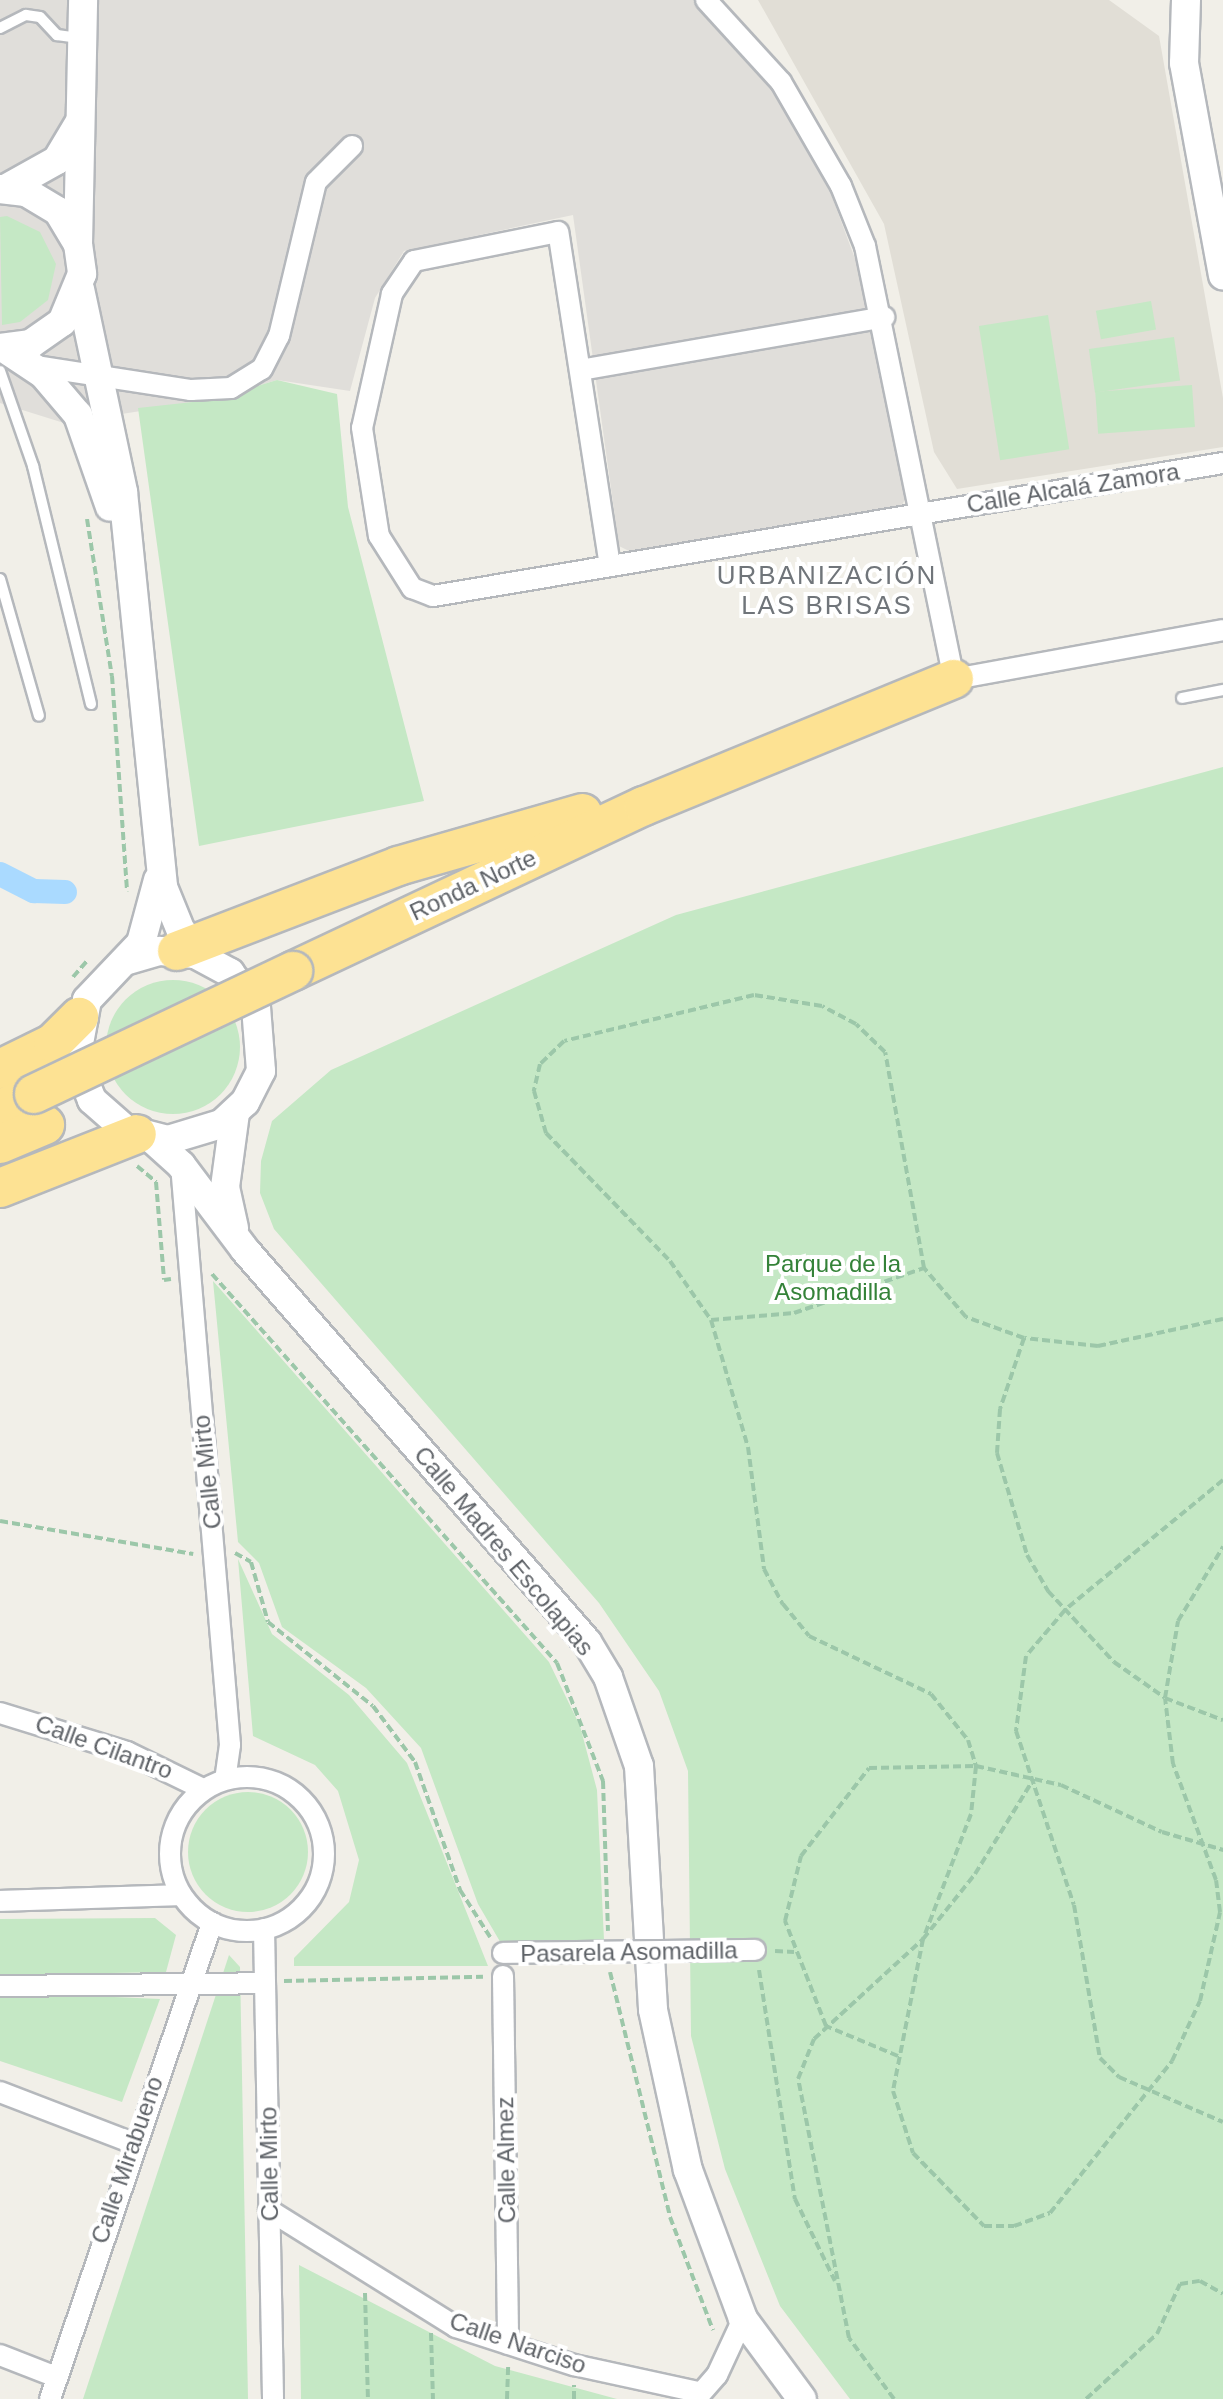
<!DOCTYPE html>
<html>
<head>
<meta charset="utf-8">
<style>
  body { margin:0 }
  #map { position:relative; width:1223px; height:2399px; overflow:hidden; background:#f1efe8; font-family:Arial,sans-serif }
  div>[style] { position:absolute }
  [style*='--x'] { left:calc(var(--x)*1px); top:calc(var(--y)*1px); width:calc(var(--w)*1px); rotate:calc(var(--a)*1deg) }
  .industrial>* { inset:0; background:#e0deda }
  .education>* { inset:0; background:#e1ded6 }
  .green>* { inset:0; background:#c5e8c5; transform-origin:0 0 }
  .round { border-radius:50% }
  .canal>* { height:24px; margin:-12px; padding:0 12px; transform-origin:12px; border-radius:12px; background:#aadaff }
  .path>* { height:4px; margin-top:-2px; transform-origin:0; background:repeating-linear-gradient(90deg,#9cc7a9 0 8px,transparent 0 12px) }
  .roads { filter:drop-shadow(2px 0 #b5b8bc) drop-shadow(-2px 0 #b5b8bc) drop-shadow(0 2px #b5b8bc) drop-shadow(0 -2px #b5b8bc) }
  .lane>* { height:10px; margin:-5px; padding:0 5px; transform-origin:5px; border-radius:5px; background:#fff }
  .street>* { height:20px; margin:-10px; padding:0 10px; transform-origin:10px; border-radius:10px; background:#fff }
  .street>.ring { margin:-10px; padding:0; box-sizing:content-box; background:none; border:20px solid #fff; border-radius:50% }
  .secondary>* { height:28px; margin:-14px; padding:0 14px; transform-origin:14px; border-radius:14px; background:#fff }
  .highway>* { height:38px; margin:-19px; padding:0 19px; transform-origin:19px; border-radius:19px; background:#fde293 }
  .bridges { filter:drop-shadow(2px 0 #b5b8bc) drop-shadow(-2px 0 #b5b8bc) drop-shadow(0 2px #b5b8bc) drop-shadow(0 -2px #b5b8bc) }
  .street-bridge>* { height:20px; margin:-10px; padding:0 10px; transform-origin:10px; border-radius:10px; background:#fff }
  .highway-bridge>* { height:38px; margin:-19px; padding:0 19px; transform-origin:19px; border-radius:19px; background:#fde293 }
  span { translate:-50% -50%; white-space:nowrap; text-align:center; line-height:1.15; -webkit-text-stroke:8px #fff; paint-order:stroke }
  .street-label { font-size:24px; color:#5f6368 }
  .park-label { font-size:24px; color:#348238 }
  .neighbourhood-label { font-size:26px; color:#70757a; letter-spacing:2px }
</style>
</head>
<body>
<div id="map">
  <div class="industrial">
    <div style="clip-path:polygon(0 0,721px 0,709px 17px,772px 87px,831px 194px,864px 283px,908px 494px,902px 505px,629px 551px,619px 546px,573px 215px,404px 251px,375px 298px,350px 391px,277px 380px,211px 400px,64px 423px,0 403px)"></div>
  </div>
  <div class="education">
    <div style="clip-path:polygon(758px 0,1109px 0,1159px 36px,1223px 398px,1223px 447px,957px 489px,934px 452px,884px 224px)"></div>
  </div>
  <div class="green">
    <div style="clip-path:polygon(7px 216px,40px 232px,56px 264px,48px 300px,20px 322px,2px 325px,0 217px)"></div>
    <div style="left:1151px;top:301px;width:29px;height:56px;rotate:80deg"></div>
    <div style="left:1048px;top:315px;width:136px;height:70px;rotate:81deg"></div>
    <div style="left:1174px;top:337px;width:44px;height:86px;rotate:82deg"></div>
    <div style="clip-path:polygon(277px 380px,337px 394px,348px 507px,424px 801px,199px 846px,138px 408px,211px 400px)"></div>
    <div style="left:1192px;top:385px;width:42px;height:97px;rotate:86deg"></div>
    <div style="clip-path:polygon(1223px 767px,1223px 2399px,850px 2399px,780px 2306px,725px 2169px,691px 2036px,688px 1771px,659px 1691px,599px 1603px,274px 1229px,260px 1193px,261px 1161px,272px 1121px,331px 1070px,676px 915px)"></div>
    <div class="round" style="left:106px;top:980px;width:134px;height:134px"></div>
    <div style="clip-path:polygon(213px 1281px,549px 1662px,580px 1726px,597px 1790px,604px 1940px,502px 1945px,478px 1904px,421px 1748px,366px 1688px,282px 1627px,259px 1563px,238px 1542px)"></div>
    <div style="clip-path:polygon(238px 1559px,272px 1634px,349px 1695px,407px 1763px,488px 1966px,294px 1966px,294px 1958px,349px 1902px,359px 1860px,338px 1791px,315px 1765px,253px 1736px)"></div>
    <div class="round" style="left:188px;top:1792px;width:120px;height:120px"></div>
    <div style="clip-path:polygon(155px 1918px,176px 1935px,166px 1972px,0 1975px,0 1919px)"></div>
    <div style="clip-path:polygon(229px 1955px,240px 1967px,248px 2399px,83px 2399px)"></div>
    <div style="clip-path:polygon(0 1992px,160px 1999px,122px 2102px,0 2061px)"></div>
    <div style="clip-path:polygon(299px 2265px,495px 2366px,617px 2399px,301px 2399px)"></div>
  </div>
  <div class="canal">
    <div style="--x:0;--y:874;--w:38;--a:27"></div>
    <div style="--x:34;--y:891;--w:31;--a:2"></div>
  </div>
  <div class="path">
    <div style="--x:87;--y:519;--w:159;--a:81"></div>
    <div style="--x:112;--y:676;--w:216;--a:86"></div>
    <div style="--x:73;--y:977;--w:23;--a:-49"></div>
    <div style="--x:137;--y:1166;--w:25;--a:40"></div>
    <div style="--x:156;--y:1182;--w:98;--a:85.3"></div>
    <div style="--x:164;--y:1280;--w:7;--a:-8"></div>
    <div style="--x:212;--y:1274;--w:520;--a:48.43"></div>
    <div style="--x:557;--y:1663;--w:127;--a:68.7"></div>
    <div style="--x:603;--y:1781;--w:150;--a:88.1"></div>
    <div style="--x:1223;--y:1319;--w:128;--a:167.8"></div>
    <div style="--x:1098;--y:1346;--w:74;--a:-173.8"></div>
    <div style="--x:1024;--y:1338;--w:62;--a:-160.1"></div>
    <div style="--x:966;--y:1317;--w:65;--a:-130.6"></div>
    <div style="--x:924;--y:1268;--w:219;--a:-100.2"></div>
    <div style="--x:885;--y:1052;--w:40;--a:-136"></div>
    <div style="--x:856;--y:1024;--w:38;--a:-152"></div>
    <div style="--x:822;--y:1006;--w:69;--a:-170.8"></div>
    <div style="--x:754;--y:995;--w:195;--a:166.4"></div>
    <div style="--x:564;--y:1041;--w:33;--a:136"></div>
    <div style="--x:540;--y:1064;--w:28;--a:103"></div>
    <div style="--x:534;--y:1091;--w:44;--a:74.1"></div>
    <div style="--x:546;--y:1133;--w:178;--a:45.9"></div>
    <div style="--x:670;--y:1261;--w:72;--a:55.2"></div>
    <div style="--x:711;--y:1320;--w:132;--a:73.8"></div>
    <div style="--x:748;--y:1447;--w:123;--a:82.5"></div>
    <div style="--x:764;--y:1569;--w:40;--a:62"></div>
    <div style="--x:783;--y:1604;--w:41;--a:50.9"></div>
    <div style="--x:809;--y:1636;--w:135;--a:25.4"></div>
    <div style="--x:931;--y:1694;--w:59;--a:51.2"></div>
    <div style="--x:968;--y:1740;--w:27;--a:73"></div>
    <div style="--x:976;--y:1766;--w:48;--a:95.9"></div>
    <div style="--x:971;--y:1814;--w:134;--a:111"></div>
    <div style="--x:923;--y:1939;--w:155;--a:101.2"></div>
    <div style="--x:893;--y:2091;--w:65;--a:72.1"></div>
    <div style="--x:913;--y:2153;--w:102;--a:45.8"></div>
    <div style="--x:984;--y:2226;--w:30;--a:0"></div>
    <div style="--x:1014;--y:2226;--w:38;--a:-20"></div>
    <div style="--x:1050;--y:2213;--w:195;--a:-51.2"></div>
    <div style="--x:1172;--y:2061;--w:66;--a:-65"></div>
    <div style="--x:1200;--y:2001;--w:91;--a:-77.3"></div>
    <div style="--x:1220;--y:1912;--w:32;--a:-97"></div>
    <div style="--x:1216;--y:1880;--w:124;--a:-110.3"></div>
    <div style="--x:1173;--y:1764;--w:66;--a:-96.9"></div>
    <div style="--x:1165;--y:1698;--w:78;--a:-80.4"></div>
    <div style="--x:1178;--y:1621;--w:87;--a:-58.7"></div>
    <div style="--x:711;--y:1320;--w:83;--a:-4.8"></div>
    <div style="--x:794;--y:1313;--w:138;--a:-19.1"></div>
    <div style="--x:1024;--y:1338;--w:75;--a:108.7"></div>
    <div style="--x:1000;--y:1409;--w:44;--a:93.9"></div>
    <div style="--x:997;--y:1453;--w:106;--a:73.6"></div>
    <div style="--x:1027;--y:1555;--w:42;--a:59.7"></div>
    <div style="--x:1048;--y:1591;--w:97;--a:47.1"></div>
    <div style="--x:1114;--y:1662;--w:62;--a:35.2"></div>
    <div style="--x:1165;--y:1698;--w:62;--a:20.8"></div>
    <div style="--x:1223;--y:1480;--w:205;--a:140.6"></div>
    <div style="--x:1065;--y:1610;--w:60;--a:130.3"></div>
    <div style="--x:1026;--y:1656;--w:76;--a:97.6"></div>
    <div style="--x:1016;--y:1731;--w:183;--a:71.6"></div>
    <div style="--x:1074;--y:1905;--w:155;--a:80.4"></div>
    <div style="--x:1100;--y:2058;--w:27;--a:45"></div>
    <div style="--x:1119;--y:2077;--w:113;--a:23.4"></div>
    <div style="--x:0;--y:1521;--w:196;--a:9.7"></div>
    <div style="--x:235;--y:1553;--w:18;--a:29"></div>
    <div style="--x:251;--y:1562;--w:62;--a:74.2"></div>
    <div style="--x:268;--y:1622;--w:134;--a:38.7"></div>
    <div style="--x:373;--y:1706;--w:70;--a:53.1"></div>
    <div style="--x:415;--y:1762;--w:136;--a:70.6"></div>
    <div style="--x:460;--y:1890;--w:56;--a:57.4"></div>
    <div style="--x:775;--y:1951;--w:19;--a:3"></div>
    <div style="--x:759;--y:1970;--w:232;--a:81.1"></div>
    <div style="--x:795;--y:2199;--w:91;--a:64"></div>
    <div style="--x:610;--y:1972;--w:252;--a:76.2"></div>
    <div style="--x:670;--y:2217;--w:121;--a:69.2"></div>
    <div style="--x:284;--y:1981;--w:199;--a:-1.2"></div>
    <div style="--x:898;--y:2056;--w:78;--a:-157.4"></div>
    <div style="--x:826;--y:2026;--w:113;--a:-111.3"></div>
    <div style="--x:785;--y:1921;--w:67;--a:-76.2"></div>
    <div style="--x:801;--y:1856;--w:111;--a:-52.3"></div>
    <div style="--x:869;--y:1768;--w:107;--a:-1.1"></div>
    <div style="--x:976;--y:1766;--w:87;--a:12.6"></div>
    <div style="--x:1061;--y:1785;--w:111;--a:25"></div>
    <div style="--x:1162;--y:1832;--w:64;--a:16.4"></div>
    <div style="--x:365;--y:2293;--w:106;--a:88.4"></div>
    <div style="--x:431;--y:2333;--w:66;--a:88.3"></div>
    <div style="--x:507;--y:2399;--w:34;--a:-88"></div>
    <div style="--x:574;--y:2399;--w:14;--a:-90"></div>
    <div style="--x:894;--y:2399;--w:76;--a:-126.4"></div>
    <div style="--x:849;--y:2338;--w:264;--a:-101.1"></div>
    <div style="--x:798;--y:2079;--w:43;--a:-68.2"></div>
    <div style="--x:814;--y:2039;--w:148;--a:-42.5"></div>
    <div style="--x:923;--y:1939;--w:83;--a:-51.3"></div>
    <div style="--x:975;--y:1874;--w:110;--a:-58.3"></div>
    <div style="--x:1086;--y:2399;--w:96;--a:-42.5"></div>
    <div style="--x:1157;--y:2334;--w:55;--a:-65.3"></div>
    <div style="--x:1180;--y:2284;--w:20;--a:-9"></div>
    <div style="--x:1200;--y:2281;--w:26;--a:29"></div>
  </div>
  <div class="roads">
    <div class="lane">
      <div style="--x:0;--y:28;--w:29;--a:-27"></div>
      <div style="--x:26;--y:15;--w:14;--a:8"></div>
      <div style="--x:40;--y:17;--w:25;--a:47"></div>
      <div style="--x:57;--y:35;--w:22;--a:8"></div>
      <div style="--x:0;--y:371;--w:101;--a:70.8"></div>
      <div style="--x:33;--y:466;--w:245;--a:76.3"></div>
      <div style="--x:0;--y:579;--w:142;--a:74.1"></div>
      <div style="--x:1182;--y:698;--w:42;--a:-11"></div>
    </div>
    <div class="street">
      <div style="--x:706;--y:0;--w:111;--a:47.6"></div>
      <div style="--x:781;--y:82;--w:120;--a:60"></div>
      <div style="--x:841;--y:186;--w:65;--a:68.2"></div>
      <div style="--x:865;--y:246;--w:442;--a:78.4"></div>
      <div style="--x:954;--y:679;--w:273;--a:-10.3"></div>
      <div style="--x:29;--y:365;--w:164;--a:8.8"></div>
      <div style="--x:191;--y:390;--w:40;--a:-2.9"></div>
      <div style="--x:231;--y:388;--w:36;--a:-32"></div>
      <div style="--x:262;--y:369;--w:37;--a:-63"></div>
      <div style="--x:279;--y:336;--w:158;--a:-76.5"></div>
      <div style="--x:316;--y:182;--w:51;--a:-45"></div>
      <div style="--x:581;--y:370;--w:308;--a:-9.9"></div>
      <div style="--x:610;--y:566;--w:338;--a:-98.8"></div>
      <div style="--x:558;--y:232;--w:147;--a:168.6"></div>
      <div style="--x:414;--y:261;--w:40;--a:124"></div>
      <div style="--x:392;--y:294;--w:137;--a:102.6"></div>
      <div style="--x:362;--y:428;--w:109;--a:81.1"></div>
      <div style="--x:379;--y:536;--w:62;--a:57.6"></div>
      <div style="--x:412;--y:588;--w:22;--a:21"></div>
      <div style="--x:433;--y:596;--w:801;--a:-9.56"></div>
      <div style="--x:181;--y:1165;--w:582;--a:85.17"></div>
      <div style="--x:230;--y:1745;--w:34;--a:98"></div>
      <div style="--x:0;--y:1713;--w:133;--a:17.1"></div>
      <div style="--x:127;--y:1752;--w:85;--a:26"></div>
      <div class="ring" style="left:170px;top:1777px;width:134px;height:134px"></div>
      <div style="--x:0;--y:1901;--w:181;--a:-1.9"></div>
      <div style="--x:264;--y:1929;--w:470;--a:88.9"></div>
      <div style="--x:503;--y:1976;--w:368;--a:89.2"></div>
      <div style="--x:0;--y:1986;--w:265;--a:-0.6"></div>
      <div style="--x:0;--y:2092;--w:142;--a:21"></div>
      <div style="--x:269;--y:2210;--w:221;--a:32"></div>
      <div style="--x:456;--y:2327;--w:124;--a:17.9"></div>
      <div style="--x:574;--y:2365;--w:127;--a:12.3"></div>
      <div style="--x:0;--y:2355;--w:58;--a:21.3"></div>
      <div style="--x:50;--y:2399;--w:503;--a:-71.2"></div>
      <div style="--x:696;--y:2399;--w:32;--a:-49"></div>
      <div style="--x:717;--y:2375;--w:62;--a:-65.1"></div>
    </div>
    <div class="secondary">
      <div style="--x:1186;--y:0;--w:63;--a:91.8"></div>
      <div style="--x:1184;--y:63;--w:216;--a:79.6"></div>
      <div style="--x:7;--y:188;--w:57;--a:-29.2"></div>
      <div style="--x:57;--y:160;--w:43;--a:-59.3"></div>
      <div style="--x:0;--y:189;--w:26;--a:7"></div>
      <div style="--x:26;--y:192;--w:37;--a:31"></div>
      <div style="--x:58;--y:211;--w:39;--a:59"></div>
      <div style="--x:78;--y:244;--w:30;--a:82"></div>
      <div style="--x:82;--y:274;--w:52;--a:112.6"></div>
      <div style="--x:62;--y:322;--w:38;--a:145"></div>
      <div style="--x:31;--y:344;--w:31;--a:173"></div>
      <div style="--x:78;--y:244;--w:244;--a:-88.8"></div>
      <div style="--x:80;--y:289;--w:208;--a:78"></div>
      <div style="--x:123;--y:492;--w:397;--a:84.2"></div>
      <div style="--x:163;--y:887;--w:48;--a:67.8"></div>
      <div style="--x:181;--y:931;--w:42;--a:45"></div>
      <div style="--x:4;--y:348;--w:47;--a:33.7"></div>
      <div style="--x:43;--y:374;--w:54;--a:49.5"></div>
      <div style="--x:78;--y:415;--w:97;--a:70.8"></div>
      <div style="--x:128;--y:960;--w:33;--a:-16"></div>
      <div style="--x:160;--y:951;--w:35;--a:5"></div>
      <div style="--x:195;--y:954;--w:40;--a:28"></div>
      <div style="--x:230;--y:973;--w:43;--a:52.6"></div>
      <div style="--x:256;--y:1007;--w:64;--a:85.5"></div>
      <div style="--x:261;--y:1071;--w:35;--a:117"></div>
      <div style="--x:245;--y:1102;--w:33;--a:137"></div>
      <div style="--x:221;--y:1124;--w:55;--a:163.2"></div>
      <div style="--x:168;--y:1140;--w:44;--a:-165.7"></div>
      <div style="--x:125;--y:1129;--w:44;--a:-138.7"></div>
      <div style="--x:92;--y:1100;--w:43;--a:-111.8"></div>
      <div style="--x:76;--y:1060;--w:61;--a:-79.6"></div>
      <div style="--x:87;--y:1000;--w:79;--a:-46.5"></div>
      <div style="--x:141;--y:943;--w:65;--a:-74.9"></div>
      <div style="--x:150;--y:1137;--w:42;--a:42.1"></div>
      <div style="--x:181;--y:1165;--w:106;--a:53"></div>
      <div style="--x:245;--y:1250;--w:520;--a:48.9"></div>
      <div style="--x:587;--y:1642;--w:41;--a:59"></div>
      <div style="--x:608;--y:1677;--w:94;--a:70.8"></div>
      <div style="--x:639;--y:1766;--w:244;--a:86.7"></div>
      <div style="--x:653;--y:2010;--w:164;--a:77.7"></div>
      <div style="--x:688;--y:2170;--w:159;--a:69.7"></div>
      <div style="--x:743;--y:2319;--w:99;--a:53.6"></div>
      <div style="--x:234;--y:1228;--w:42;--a:-102.4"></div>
      <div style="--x:225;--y:1187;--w:75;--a:-82.3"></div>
    </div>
    <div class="highway">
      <div style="--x:177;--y:951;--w:237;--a:-21"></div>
      <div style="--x:398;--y:866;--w:192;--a:-16"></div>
      <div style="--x:293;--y:971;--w:388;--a:-25.2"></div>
      <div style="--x:644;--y:806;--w:335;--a:-22.3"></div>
      <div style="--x:0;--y:1069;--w:59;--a:-26.1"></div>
      <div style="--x:53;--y:1043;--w:37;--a:-45"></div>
      <div style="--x:0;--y:1109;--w:37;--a:-24"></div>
      <div style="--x:0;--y:1144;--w:49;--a:-22.9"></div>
      <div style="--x:0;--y:1188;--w:147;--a:-21.5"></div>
    </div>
  </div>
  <div class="bridges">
    <div class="street-bridge">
      <div style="--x:503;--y:1953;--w:252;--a:-0.7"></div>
    </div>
    <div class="highway-bridge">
      <div style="--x:34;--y:1094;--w:287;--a:-25.4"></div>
    </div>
  </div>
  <div class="street-label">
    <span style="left:1073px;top:488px;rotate:-9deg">Calle Alcalá Zamora</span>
    <span style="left:473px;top:885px;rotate:-25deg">Ronda Norte</span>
    <span style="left:207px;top:1472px;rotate:-96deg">Calle Mirto</span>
    <span style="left:504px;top:1551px;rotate:50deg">Calle Madres Escolapias</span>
    <span style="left:104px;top:1747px;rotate:20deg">Calle Cilantro</span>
    <span style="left:629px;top:1952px;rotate:-1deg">Pasarela Asomadilla</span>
    <span style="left:127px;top:2160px;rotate:-71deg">Calle Mirabueno</span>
    <span style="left:506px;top:2160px;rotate:-91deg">Calle Almez</span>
    <span style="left:269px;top:2164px;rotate:-91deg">Calle Mirto</span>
    <span style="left:518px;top:2343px;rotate:19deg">Calle Narciso</span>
  </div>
  <div class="park-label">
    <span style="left:833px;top:1278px">Parque de la<br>Asomadilla</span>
  </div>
  <div class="neighbourhood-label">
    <span style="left:827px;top:591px">URBANIZACIÓN<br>LAS BRISAS</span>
  </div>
</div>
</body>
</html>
